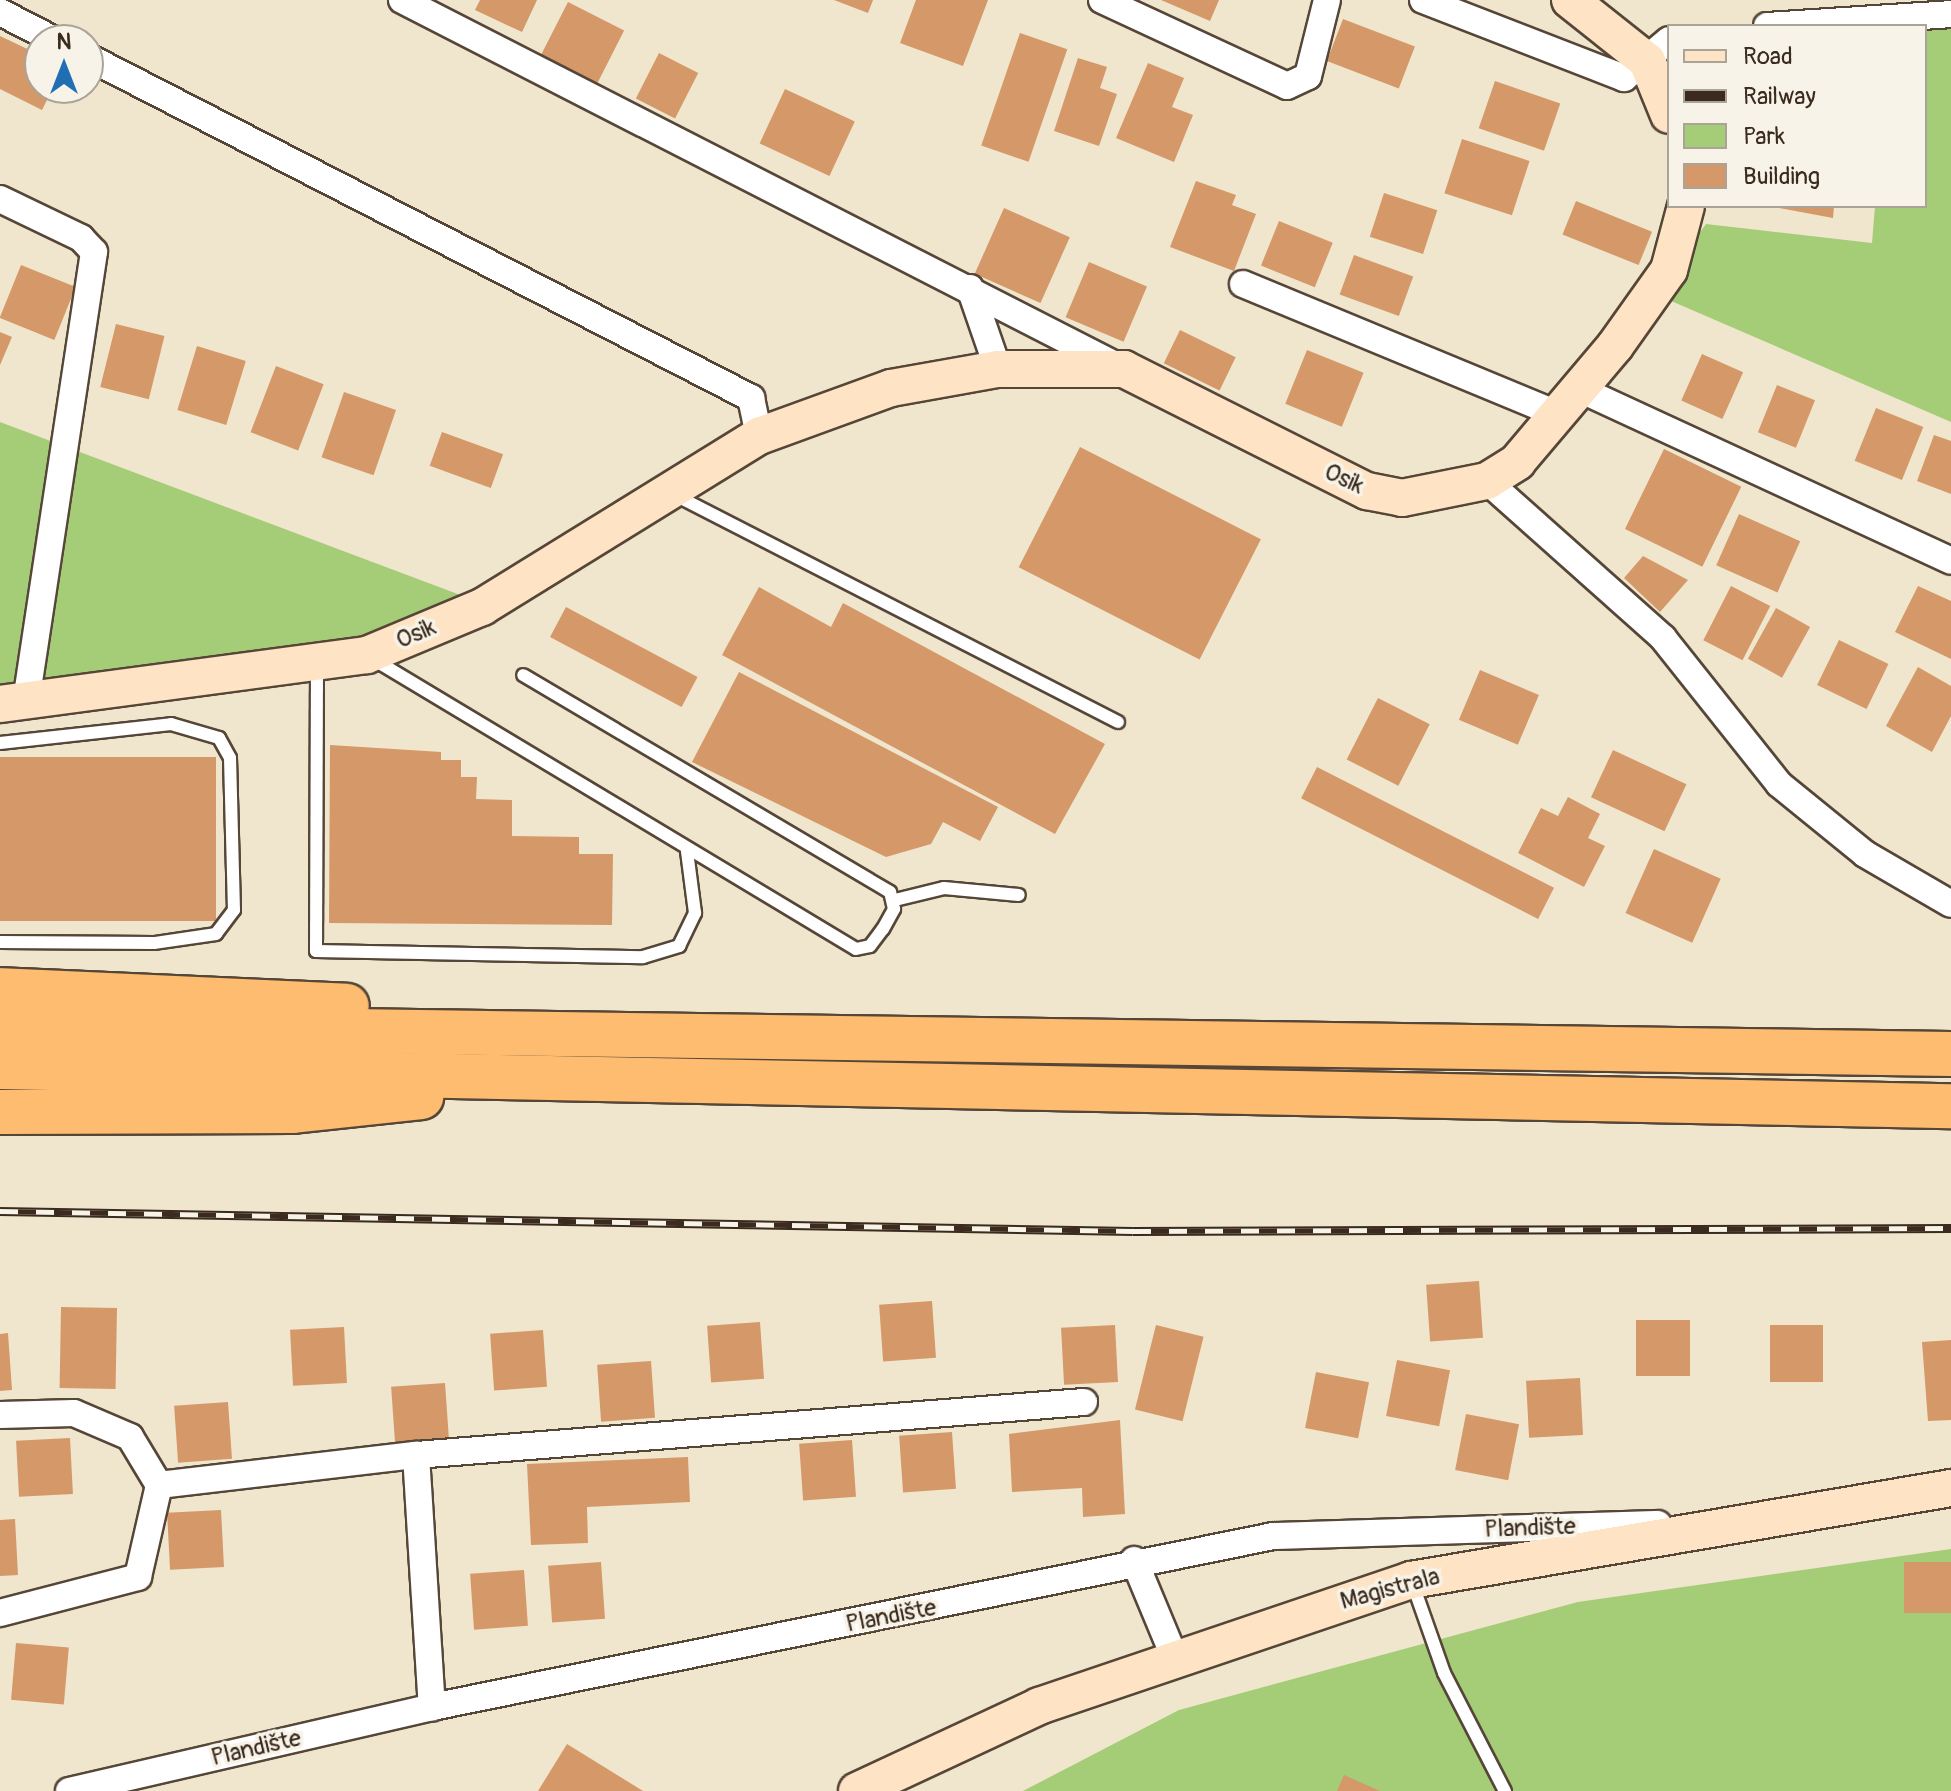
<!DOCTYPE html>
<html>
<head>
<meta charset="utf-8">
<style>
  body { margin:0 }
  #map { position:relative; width:1951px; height:1791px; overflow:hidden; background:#efe6cd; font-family:Pangolin,sans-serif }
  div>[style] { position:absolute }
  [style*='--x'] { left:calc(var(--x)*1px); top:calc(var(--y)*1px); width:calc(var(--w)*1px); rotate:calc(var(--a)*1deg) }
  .green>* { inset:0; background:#a5cc77 }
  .building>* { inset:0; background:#d59868; transform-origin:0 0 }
  .roads { filter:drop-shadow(2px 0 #564638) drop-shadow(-2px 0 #564638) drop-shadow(0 2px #564638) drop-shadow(0 -2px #564638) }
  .lane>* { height:12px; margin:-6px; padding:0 6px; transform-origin:6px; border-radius:6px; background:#fff }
  .street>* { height:26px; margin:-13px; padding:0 13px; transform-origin:13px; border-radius:13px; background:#fff }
  .secondary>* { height:36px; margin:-18px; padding:0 18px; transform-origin:18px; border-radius:18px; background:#fee4c5 }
  .highway>* { height:44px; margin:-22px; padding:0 22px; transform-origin:22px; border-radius:22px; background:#fdbc6f }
  .rail>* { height:9px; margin-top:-4.5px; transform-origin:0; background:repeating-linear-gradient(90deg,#f7f3e8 0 18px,#3b2a1e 0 36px); box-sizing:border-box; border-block:2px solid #3b2a1e }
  span { translate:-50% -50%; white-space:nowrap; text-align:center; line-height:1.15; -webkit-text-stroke:7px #f7f3e8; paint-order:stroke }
  .street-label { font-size:24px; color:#3b2a1e }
  .legend { position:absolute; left:1667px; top:24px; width:260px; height:184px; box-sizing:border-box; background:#f7f3e8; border:2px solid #aca397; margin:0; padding:10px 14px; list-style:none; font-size:24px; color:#3b2a1e }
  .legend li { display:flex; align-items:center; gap:16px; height:40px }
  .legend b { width:40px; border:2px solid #aca397 }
  .north { position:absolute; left:24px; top:24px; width:80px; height:80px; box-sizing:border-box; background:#f7f3e8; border:2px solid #aca397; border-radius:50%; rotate:0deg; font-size:22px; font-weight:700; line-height:32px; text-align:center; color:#3b2a1e }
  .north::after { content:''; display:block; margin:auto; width:28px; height:36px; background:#1f6fb2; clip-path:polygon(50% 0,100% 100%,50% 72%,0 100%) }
</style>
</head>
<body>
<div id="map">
  <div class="green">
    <div style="clip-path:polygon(1951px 14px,1951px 422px,1655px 294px,1706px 224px,1872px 243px,1875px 206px,1925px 206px,1925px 26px)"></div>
    <div style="clip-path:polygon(0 422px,479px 602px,426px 633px,0 711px)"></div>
    <div style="clip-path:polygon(1951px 1549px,1951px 1791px,1023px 1791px,1179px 1710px,1578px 1602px)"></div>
  </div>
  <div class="building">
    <div style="clip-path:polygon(480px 0,537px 0,522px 32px,475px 10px)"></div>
    <div style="clip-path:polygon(834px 0,873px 0,868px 13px)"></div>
    <div style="clip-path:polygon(916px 0,988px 0,963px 66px,900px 43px)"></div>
    <div style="clip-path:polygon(1161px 0,1219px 0,1210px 21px)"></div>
    <div style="left:568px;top:2px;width:63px;height:59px;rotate:27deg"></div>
    <div style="left:1343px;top:19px;width:77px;height:45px;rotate:21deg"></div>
    <div style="left:1020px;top:33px;width:50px;height:119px;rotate:19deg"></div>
    <div style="clip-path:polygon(0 36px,40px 55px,40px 88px,53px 88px,42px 110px,0 89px)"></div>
    <div style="left:659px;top:53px;width:44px;height:51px;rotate:27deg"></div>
    <div style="clip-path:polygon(1078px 58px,1107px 67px,1100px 88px,1117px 94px,1099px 146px,1054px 131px)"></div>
    <div style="clip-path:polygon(1148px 63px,1184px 78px,1172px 107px,1193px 115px,1174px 162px,1116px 138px)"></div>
    <div style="left:1495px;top:81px;width:69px;height:50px;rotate:19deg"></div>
    <div style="left:785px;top:89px;width:77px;height:60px;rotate:25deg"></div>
    <div style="left:1462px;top:139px;width:71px;height:57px;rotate:18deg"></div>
    <div style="clip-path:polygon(1196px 181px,1236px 195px,1232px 205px,1256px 214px,1234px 271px,1170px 247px)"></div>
    <div style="left:1384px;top:193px;width:56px;height:46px;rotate:18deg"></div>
    <div style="left:1576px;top:201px;width:82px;height:36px;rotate:22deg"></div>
    <div style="clip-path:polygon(1768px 206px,1834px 206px,1833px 218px)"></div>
    <div style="left:1004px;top:208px;width:72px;height:72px;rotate:24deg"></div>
    <div style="left:1279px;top:221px;width:58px;height:48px;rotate:22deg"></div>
    <div style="left:1354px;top:255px;width:63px;height:42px;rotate:20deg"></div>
    <div style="left:1089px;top:262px;width:63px;height:60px;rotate:23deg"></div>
    <div style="left:21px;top:265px;width:59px;height:57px;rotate:22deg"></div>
    <div style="left:116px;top:324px;width:50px;height:65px;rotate:14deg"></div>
    <div style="left:1180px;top:330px;width:62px;height:37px;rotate:26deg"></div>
    <div style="clip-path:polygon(0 332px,12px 337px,0 365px)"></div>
    <div style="left:197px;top:346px;width:51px;height:67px;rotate:17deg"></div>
    <div style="left:1307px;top:350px;width:61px;height:58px;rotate:22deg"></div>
    <div style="left:1702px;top:354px;width:45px;height:51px;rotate:24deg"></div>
    <div style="left:276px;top:366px;width:51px;height:71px;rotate:21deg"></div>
    <div style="left:1777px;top:385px;width:41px;height:51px;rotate:22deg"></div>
    <div style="left:344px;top:392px;width:55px;height:69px;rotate:19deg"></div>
    <div style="left:1876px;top:408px;width:51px;height:57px;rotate:22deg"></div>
    <div style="left:442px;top:432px;width:65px;height:36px;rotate:20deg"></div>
    <div style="clip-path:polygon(1934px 435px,1951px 441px,1951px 494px,1917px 481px)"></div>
    <div style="left:1080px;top:447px;width:203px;height:135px;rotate:27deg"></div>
    <div style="left:1664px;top:449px;width:86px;height:89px;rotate:26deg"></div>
    <div style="left:1739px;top:514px;width:67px;height:56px;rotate:24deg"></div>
    <div style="clip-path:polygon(1643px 556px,1688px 580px,1660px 612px,1624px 578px)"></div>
    <div style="left:1731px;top:586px;width:44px;height:61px;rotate:27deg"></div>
    <div style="clip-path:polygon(1918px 586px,1951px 601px,1951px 659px,1895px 632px)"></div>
    <div style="clip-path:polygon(759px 587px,831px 627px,843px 603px,1105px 744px,1055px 834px,722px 655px)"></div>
    <div style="left:566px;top:607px;width:149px;height:34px;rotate:28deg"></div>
    <div style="left:1776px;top:608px;width:39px;height:58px;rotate:29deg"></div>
    <div style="left:1839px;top:640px;width:55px;height:50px;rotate:26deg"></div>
    <div style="clip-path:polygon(1918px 667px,1951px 686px,1951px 716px,1932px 752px,1886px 726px)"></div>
    <div style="left:1480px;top:670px;width:64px;height:54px;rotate:23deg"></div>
    <div style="clip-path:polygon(739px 672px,998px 807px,980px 841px,943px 822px,931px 844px,886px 857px,692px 762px)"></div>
    <div style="left:1378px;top:698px;width:58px;height:69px;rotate:27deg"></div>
    <div style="clip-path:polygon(330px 745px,441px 752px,441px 760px,461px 760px,461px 777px,477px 777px,476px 799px,512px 800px,512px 836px,579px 837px,579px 854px,613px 854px,612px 925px,329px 923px)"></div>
    <div style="left:1613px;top:750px;width:81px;height:52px;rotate:25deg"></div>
    <div style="left:216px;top:757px;width:164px;height:216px;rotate:90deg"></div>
    <div style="left:1317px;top:767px;width:266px;height:35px;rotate:27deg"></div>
    <div style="clip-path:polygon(1568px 797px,1600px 814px,1588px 838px,1605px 846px,1584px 887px,1518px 853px,1541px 808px,1558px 816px)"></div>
    <div style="left:1654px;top:849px;width:73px;height:70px;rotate:24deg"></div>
    <div style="left:1479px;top:1281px;width:57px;height:53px;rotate:86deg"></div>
    <div style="left:932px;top:1301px;width:57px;height:53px;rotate:86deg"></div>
    <div style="left:61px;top:1307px;width:56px;height:81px;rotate:1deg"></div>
    <div style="left:1636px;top:1320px;width:54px;height:56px"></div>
    <div style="left:760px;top:1322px;width:57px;height:53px;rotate:86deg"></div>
    <div style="left:1115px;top:1325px;width:57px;height:54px;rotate:87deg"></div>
    <div style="left:1156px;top:1325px;width:49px;height:87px;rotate:14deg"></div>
    <div style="left:1770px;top:1325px;width:53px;height:57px"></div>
    <div style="left:344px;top:1327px;width:56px;height:54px;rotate:87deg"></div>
    <div style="left:543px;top:1330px;width:57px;height:53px;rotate:86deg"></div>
    <div style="clip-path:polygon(8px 1333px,12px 1390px,0 1391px,0 1334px)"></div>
    <div style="clip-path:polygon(1951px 1340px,1951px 1420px,1928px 1421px,1922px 1342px)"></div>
    <div style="left:1397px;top:1360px;width:54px;height:57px;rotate:11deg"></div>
    <div style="left:651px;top:1361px;width:57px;height:54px;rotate:86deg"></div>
    <div style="left:1316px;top:1372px;width:54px;height:57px;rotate:11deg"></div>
    <div style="left:1580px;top:1378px;width:57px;height:54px;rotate:87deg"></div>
    <div style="left:445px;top:1383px;width:56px;height:54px;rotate:86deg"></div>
    <div style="left:228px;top:1402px;width:57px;height:54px;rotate:86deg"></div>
    <div style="left:1466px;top:1414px;width:54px;height:57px;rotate:11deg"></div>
    <div style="clip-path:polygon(1120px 1420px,1125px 1514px,1083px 1517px,1082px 1488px,1012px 1492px,1009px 1434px)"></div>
    <div style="left:952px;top:1432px;width:57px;height:53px;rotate:86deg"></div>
    <div style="left:70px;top:1438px;width:56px;height:54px;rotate:87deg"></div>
    <div style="left:852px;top:1440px;width:57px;height:53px;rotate:86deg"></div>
    <div style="clip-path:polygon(688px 1457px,690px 1502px,587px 1507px,588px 1543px,531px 1545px,527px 1464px)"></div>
    <div style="left:221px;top:1510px;width:57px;height:54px;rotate:87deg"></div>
    <div style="clip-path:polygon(15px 1519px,18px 1575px,0 1576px,0 1520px)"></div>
    <div style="left:601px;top:1562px;width:57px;height:53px;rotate:86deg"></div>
    <div style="left:1951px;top:1562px;width:51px;height:47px;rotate:90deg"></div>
    <div style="left:524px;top:1570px;width:56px;height:54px;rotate:86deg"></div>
    <div style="left:16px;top:1643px;width:53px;height:57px;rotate:5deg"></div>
    <div style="clip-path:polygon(567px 1744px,643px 1791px,538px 1791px)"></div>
    <div style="clip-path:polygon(1344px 1775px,1380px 1791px,1337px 1791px)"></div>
  </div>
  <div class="roads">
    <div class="lane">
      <div style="--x:673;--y:494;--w:500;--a:27.13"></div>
      <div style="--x:373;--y:659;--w:563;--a:30.98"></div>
      <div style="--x:856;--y:949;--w:14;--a:-12"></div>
      <div style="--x:870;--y:946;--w:21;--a:-53"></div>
      <div style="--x:883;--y:929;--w:23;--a:-61"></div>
      <div style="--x:894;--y:909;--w:17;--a:-103"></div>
      <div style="--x:890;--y:892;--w:426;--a:-149.4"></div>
      <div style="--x:317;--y:666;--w:285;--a:90.2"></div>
      <div style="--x:316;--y:951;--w:327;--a:1.1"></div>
      <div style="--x:643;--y:957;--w:38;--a:-17"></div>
      <div style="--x:679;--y:946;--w:37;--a:-64"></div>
      <div style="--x:695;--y:913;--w:63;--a:-97.4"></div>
      <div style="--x:0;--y:743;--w:172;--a:-6.3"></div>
      <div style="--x:171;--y:724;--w:50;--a:16.3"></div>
      <div style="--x:219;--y:738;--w:23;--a:61"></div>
      <div style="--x:230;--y:758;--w:152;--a:88.5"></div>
      <div style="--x:234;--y:910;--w:30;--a:127"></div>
      <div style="--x:216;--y:934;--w:63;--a:171.7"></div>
      <div style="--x:154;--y:943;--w:154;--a:-179.6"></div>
      <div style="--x:895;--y:900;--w:50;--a:-13.8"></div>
      <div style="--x:944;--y:888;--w:75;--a:5.3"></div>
      <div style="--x:1412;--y:1582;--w:96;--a:70.6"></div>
      <div style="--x:1444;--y:1673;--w:133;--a:62.7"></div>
    </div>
    <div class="street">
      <div style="--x:402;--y:0;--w:808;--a:27.1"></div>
      <div style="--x:1102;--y:0;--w:204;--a:24.9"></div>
      <div style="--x:1287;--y:86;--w:23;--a:-25"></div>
      <div style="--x:1308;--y:76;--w:78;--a:-76"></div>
      <div style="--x:1423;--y:0;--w:216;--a:21.2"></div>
      <div style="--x:1624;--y:78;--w:59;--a:-40.2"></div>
      <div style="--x:0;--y:12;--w:61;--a:27.4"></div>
      <div style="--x:1767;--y:26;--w:184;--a:-3.7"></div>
      <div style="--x:88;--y:57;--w:746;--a:27.22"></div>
      <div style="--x:751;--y:398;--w:39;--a:78"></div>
      <div style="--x:0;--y:199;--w:90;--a:25.7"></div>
      <div style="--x:81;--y:238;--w:19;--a:47"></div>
      <div style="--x:94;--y:252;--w:453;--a:98.6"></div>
      <div style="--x:1243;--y:284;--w:338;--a:22.5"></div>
      <div style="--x:970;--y:288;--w:86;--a:70.9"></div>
      <div style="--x:1575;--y:387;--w:414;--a:24.8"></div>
      <div style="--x:1487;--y:481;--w:236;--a:41.7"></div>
      <div style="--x:1663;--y:638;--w:186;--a:51.5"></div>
      <div style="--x:1779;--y:784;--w:111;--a:39.1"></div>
      <div style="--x:1865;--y:854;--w:99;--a:30.2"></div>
      <div style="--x:0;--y:1415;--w:74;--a:-1.5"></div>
      <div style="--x:74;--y:1413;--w:61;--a:23.2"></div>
      <div style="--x:130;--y:1437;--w:56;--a:58.9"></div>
      <div style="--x:159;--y:1485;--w:94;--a:102.9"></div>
      <div style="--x:138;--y:1577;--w:143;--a:165.4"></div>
      <div style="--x:416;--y:1455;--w:253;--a:86.4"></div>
      <div style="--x:159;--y:1485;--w:259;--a:-6.7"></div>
      <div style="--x:416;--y:1455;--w:670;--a:-4.54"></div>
      <div style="--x:1134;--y:1560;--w:104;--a:67.4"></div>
      <div style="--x:69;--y:1791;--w:373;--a:-13"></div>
      <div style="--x:432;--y:1707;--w:858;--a:-11.49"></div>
      <div style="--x:1273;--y:1536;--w:385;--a:-1.8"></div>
    </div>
    <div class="secondary">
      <div style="--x:1570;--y:0;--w:98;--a:38.4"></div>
      <div style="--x:1647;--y:61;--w:58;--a:67.8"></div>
      <div style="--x:0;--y:704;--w:370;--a:-7.6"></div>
      <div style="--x:367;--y:655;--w:125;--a:-22.7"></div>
      <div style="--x:482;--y:607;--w:326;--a:-31.7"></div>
      <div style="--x:759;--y:436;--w:140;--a:-20"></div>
      <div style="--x:891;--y:388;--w:109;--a:-10.1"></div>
      <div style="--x:998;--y:369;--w:126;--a:0"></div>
      <div style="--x:1124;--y:369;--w:272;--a:26.7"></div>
      <div style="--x:1367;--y:491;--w:36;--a:11"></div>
      <div style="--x:1402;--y:498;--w:87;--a:-11.3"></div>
      <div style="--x:1487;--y:481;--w:36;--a:-32"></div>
      <div style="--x:1517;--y:462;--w:152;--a:-49.8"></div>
      <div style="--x:1615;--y:346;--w:93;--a:-54.6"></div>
      <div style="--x:1669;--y:270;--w:66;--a:-75.1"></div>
      <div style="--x:857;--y:1791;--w:201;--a:-25"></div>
      <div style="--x:1039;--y:1706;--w:393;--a:-18.7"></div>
      <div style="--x:1411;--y:1580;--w:548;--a:-9.67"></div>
    </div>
    <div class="highway">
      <div style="--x:0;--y:990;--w:347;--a:2.6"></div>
      <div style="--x:0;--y:1026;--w:1951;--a:0.82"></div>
      <div style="--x:0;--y:1067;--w:1951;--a:1.15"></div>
      <div style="--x:0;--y:1112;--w:293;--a:-0.2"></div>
      <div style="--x:293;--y:1111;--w:129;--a:-6.2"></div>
    </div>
  </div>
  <div class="rail">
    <div style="--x:0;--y:1211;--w:1133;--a:1.01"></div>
    <div style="--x:1133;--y:1231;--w:818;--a:-0.21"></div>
  </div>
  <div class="street-label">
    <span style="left:1344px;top:479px;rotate:25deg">Osik</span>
    <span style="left:416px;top:634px;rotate:-23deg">Osik</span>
    <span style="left:1530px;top:1528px;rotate:-2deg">Plandište</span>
    <span style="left:1390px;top:1589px;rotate:-15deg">Magistrala</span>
    <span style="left:891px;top:1616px;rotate:-11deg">Plandište</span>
    <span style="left:256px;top:1748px;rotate:-13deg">Plandište</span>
  </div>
  <ul class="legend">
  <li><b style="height:10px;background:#fee4c5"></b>Road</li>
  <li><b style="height:10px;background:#3b2a1e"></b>Railway</li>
  <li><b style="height:22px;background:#a5cc77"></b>Park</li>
  <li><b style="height:22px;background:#d59868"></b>Building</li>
  </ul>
  <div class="north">N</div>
</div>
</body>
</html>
